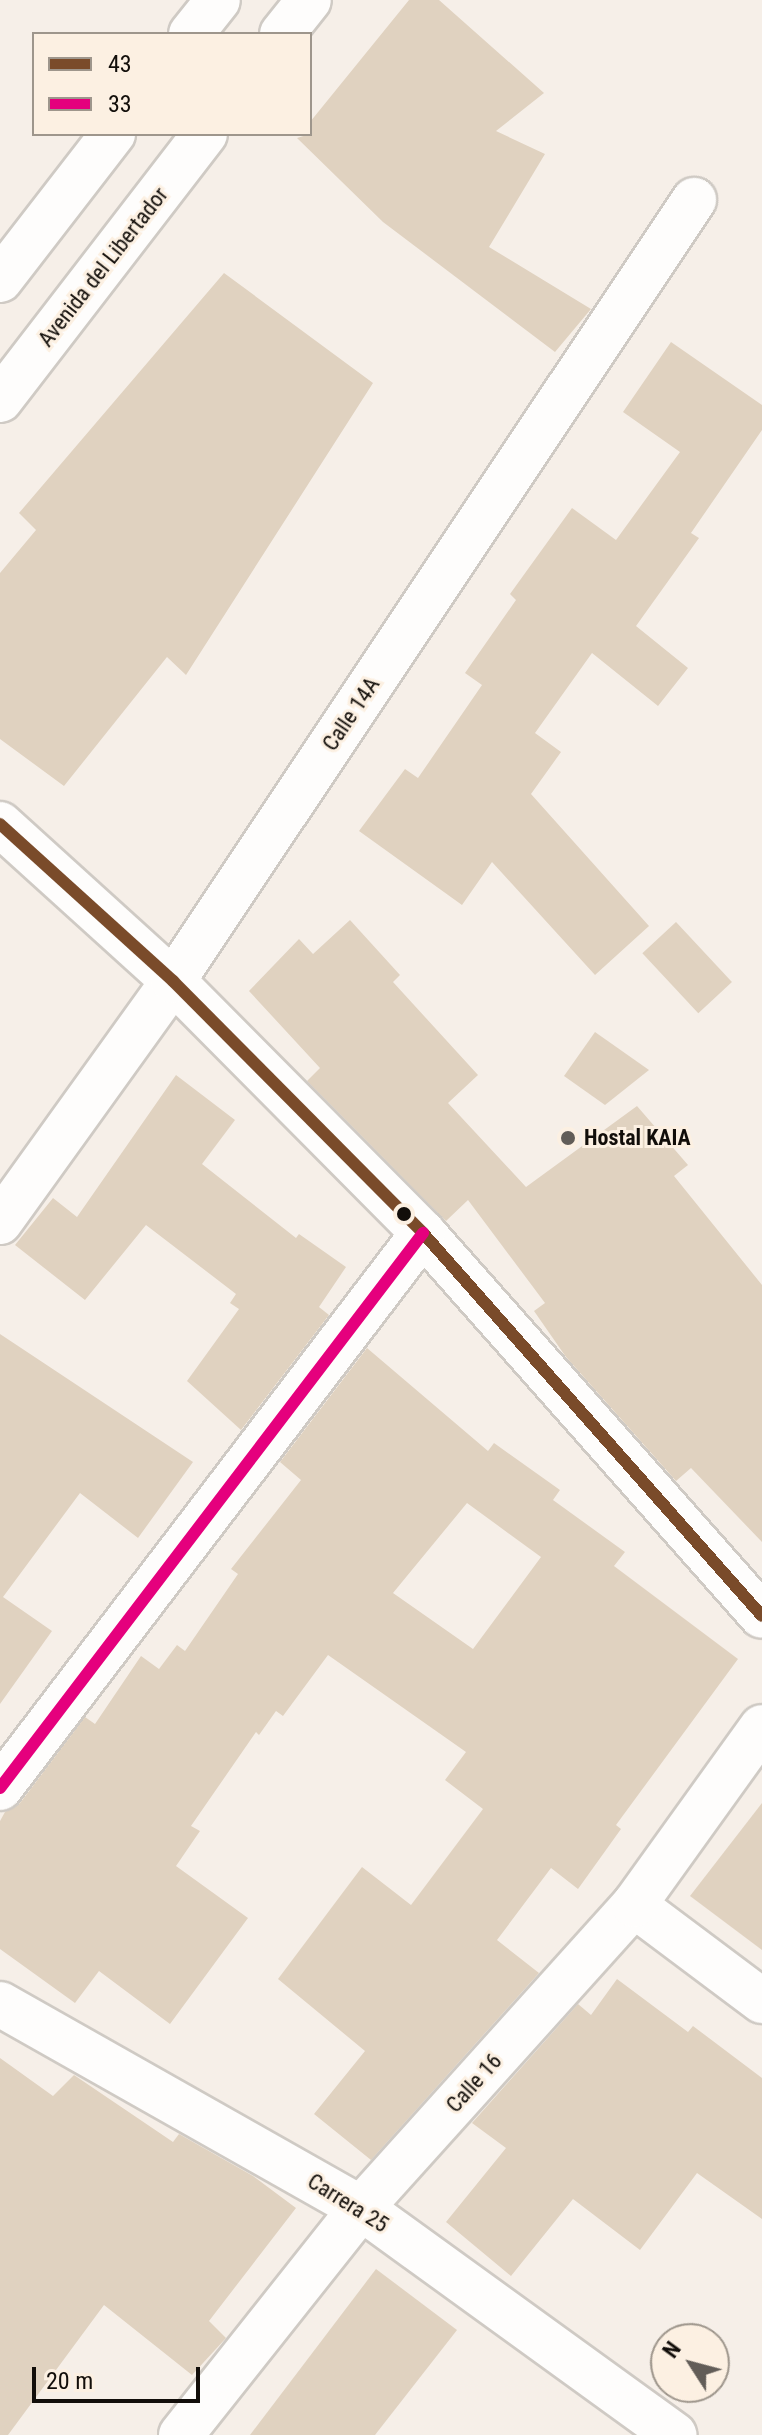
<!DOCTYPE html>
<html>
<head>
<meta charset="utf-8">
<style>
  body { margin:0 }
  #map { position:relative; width:762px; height:2435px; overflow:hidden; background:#f6efe8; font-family:"Roboto Condensed",sans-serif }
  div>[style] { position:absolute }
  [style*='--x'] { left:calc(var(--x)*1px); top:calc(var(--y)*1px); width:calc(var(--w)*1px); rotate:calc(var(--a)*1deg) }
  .building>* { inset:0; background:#e0d2c0; transform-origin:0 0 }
  .roads { filter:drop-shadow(2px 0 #cfcac4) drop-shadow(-2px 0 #cfcac4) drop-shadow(0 2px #cfcac4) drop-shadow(0 -2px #cfcac4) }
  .minor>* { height:44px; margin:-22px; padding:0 22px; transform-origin:22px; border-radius:22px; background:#fefdfc }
  .major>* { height:44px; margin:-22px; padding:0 22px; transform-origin:22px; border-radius:22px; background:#fefdfc }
  .bus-1>* { height:12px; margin:-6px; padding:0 6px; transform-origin:6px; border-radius:6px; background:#7a4b2a }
  .bus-2>* { height:12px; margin:-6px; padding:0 6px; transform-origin:6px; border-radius:6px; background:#e5007d }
  .dots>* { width:22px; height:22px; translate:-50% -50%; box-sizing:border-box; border:4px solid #fcf0e2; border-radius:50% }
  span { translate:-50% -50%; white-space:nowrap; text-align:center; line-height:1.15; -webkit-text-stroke:6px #fcf0e2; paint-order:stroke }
  .street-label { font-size:22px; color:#120e0a }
  .poi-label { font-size:22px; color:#120e0a; font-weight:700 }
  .left { translate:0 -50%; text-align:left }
  .legend { position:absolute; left:32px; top:32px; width:280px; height:104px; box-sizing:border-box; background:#fcf0e2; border:2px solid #9e968c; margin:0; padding:10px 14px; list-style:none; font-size:24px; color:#120e0a }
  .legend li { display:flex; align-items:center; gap:16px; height:40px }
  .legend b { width:40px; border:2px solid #9e968c }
  .north { position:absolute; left:650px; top:2323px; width:80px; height:80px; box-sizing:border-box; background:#fcf0e2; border:2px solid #9e968c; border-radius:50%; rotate:306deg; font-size:22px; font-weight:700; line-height:32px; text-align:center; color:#120e0a }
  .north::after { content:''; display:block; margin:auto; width:28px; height:36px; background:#625d58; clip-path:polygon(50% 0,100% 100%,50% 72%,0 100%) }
  .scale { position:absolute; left:32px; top:2367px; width:168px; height:36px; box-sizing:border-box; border:4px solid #120e0a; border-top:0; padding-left:10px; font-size:24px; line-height:28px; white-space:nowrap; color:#120e0a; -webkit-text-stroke:6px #fcf0e2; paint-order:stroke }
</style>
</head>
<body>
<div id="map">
  <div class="building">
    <div style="clip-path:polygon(409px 0,439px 0,544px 93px,496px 131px,545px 154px,489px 247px,591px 309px,555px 352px,383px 222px,297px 138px,310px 134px,310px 122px)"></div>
    <div style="clip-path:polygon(224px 273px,373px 383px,186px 675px,167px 657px,64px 786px,0 739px,0 573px,36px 530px,19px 513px)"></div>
    <div style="clip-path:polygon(671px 342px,762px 405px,762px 430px,691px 533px,699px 538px,636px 626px,688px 668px,658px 706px,592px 653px,535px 733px,561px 752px,531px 794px,649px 926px,595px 975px,492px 862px,462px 905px,359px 831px,405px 769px,418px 778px,482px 685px,465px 673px,516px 600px,510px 594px,572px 508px,616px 540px,680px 452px,623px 412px)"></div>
    <div style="clip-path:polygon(350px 920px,400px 975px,393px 982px,478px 1075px,448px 1103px,526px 1187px,637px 1106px,688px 1165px,674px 1176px,762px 1285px,762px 1542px,691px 1468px,676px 1481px,566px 1357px,534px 1311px,545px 1303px,468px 1200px,446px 1221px,307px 1081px,320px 1068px,249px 991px,299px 939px,313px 954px)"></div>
    <div style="left:676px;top:922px;width:82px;height:46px;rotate:47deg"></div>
    <div style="clip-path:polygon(595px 1032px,649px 1070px,605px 1105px,564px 1076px)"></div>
    <div style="clip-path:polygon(176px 1075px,235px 1120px,202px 1164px,296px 1238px,299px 1234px,346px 1267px,319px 1307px,329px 1315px,241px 1430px,187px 1381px,239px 1309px,230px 1303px,236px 1294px,146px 1225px,85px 1300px,15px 1245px,53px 1198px,77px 1217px)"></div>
    <div style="clip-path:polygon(0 1334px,193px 1462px,138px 1538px,80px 1493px,3px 1597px,52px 1631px,0 1704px)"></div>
    <div style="clip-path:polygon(evenodd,367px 1348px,488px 1451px,494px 1443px,560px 1490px,553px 1500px,625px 1552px,614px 1566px,738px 1659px,616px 1825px,621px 1829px,578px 1889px,551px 1868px,497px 1940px,539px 1973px,371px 2160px,314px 2114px,365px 2051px,278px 1979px,362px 1867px,411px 1905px,483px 1809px,445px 1780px,466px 1752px,328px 1655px,283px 1716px,276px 1711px,259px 1735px,256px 1732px,191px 1826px,200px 1831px,176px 1866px,248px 1918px,170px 2024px,99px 1971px,75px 2003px,0 1949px,0 1821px,5px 1812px,20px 1803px,85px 1717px,95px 1724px,141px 1656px,159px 1669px,177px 1645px,185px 1651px,238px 1574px,231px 1569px,301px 1480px,280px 1462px,367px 1348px,467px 1503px,541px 1557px,473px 1649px,393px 1593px,467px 1503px)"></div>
    <div style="clip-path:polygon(762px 1803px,762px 1950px,690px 1896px)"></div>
    <div style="clip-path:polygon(617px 1979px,688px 2032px,693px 2026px,762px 2078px,762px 2219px,697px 2173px,640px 2250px,573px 2199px,511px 2276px,446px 2222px,506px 2148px,472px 2123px,578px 2004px,591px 2015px)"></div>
    <div style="clip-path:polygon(0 2058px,53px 2096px,74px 2075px,173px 2142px,179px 2134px,253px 2176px,296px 2208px,209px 2321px,226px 2338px,192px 2375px,104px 2305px,8px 2435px,0 2435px)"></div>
    <div style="clip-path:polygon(376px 2269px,457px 2330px,375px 2435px,250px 2435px)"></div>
  </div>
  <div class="roads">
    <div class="minor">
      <div style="--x:0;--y:824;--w:234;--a:42.2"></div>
      <div style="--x:173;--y:981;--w:355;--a:45.2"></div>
      <div style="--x:423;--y:1233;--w:511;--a:48.49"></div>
      <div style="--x:0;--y:1222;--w:297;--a:-54.3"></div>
      <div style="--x:173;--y:981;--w:939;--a:-56.29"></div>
      <div style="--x:0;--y:1788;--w:698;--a:-52.69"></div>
      <div style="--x:634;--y:1905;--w:160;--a:36.9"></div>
      <div style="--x:0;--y:2004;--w:415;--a:29.5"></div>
      <div style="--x:361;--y:2208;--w:387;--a:35.9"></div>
      <div style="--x:181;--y:2435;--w:290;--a:-51.6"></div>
      <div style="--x:361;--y:2208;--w:408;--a:-48"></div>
      <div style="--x:634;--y:1905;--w:219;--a:-54.3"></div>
    </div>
    <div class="major">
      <div style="--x:191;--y:34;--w:43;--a:-51.5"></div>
      <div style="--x:282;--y:34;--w:43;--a:-51.5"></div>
      <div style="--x:0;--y:280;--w:185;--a:-52.3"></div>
      <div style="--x:0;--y:400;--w:336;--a:-52.4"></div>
    </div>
  </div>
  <div class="bus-1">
    <div style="--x:0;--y:824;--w:234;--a:42.2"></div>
    <div style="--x:173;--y:981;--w:355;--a:45.2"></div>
    <div style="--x:423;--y:1233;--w:511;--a:48.49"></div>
  </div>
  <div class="bus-2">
    <div style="--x:0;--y:1788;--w:698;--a:-52.69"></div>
  </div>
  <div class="dots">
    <div style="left:568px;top:1138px;background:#625d58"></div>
    <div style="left:404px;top:1214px;background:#120e0a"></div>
  </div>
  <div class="street-label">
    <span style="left:103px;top:267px;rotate:-52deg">Avenida del Libertador</span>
    <span style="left:351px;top:714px;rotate:-56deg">Calle 14A</span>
    <span style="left:474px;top:2083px;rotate:-48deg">Calle 16</span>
    <span style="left:348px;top:2203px;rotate:32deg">Carrera 25</span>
  </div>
  <div class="poi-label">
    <span class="left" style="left:584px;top:1138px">Hostal KAIA</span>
  </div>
  <ul class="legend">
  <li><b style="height:10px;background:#7a4b2a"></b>43</li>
  <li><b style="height:10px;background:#e5007d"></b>33</li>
  </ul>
  <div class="north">N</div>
  <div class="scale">20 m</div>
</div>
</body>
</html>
